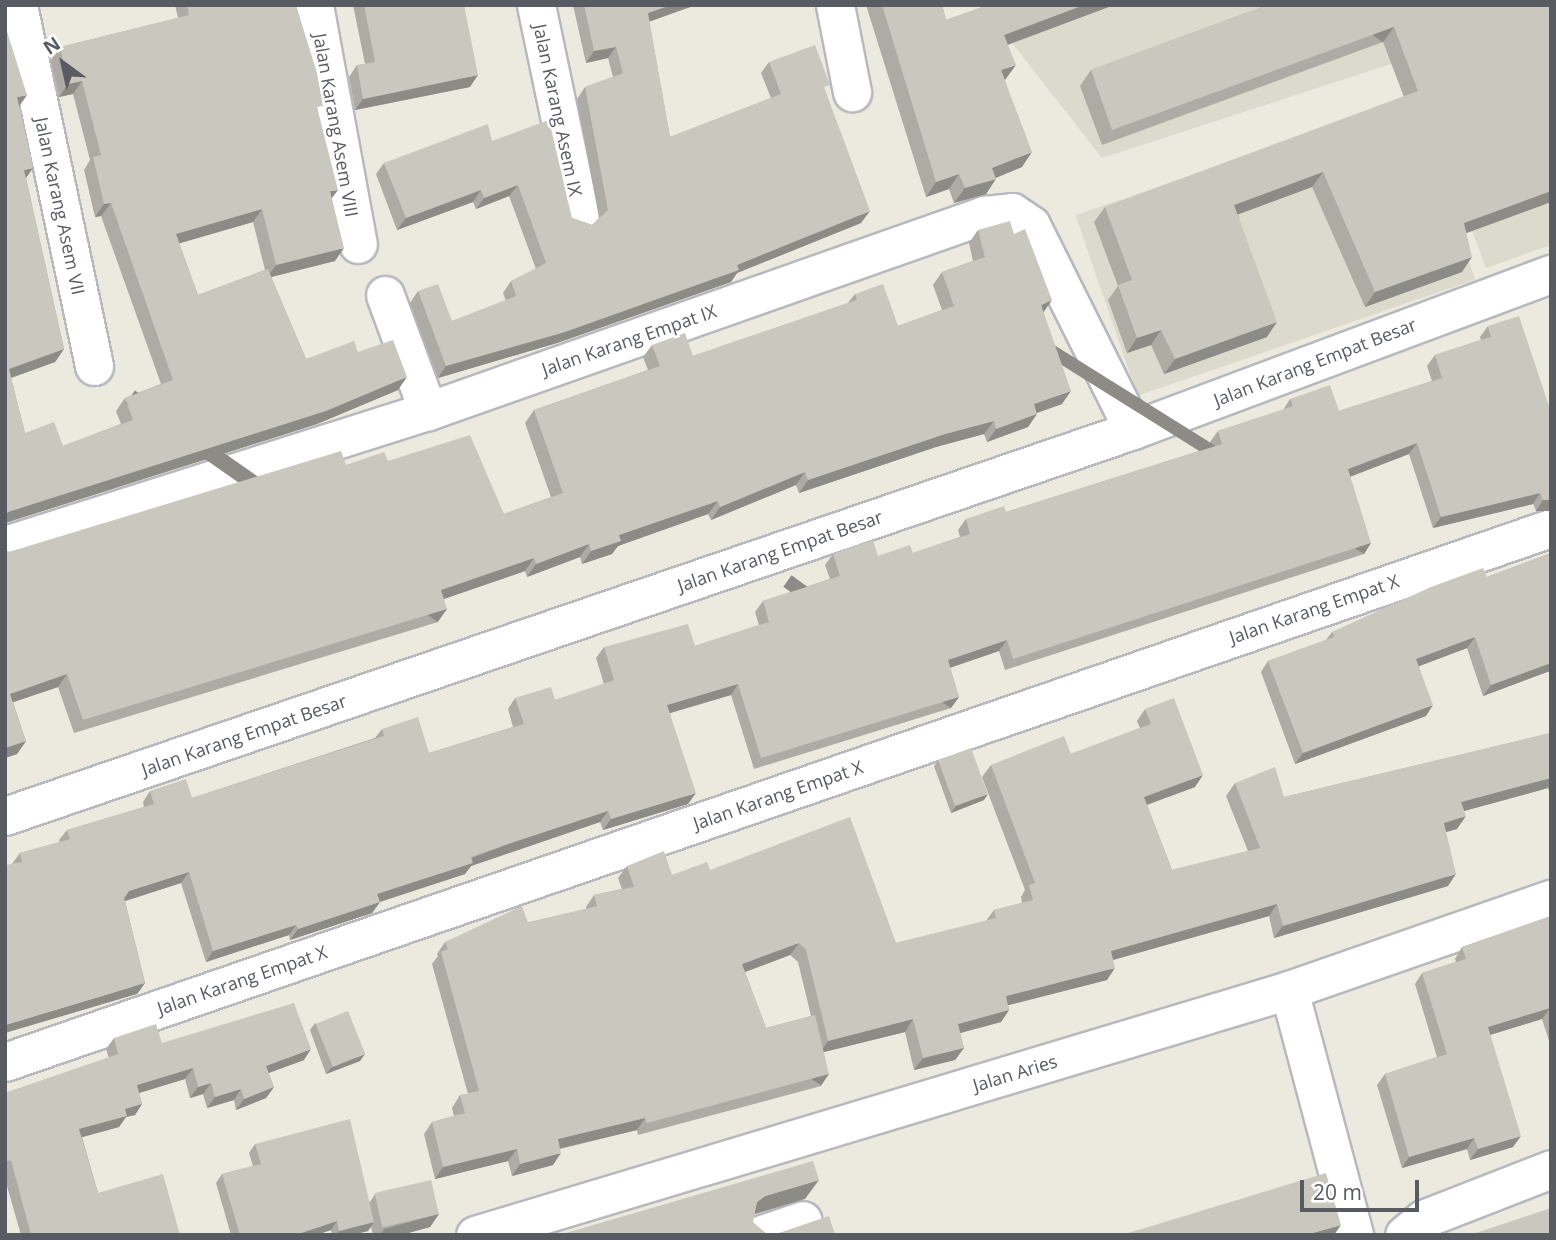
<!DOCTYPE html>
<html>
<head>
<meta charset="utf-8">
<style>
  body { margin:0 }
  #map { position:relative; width:1556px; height:1240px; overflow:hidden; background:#eceadf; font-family:"Open Sans",sans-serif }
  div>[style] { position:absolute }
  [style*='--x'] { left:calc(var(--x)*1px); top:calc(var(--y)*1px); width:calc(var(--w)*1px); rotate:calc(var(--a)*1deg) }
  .education>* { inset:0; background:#dcdacd; transform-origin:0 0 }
  .roads { filter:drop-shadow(2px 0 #b7b9bf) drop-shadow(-2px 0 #b7b9bf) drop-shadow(0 2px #b7b9bf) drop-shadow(0 -2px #b7b9bf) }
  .minor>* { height:37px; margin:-18.5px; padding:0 18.5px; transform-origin:18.5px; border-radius:18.5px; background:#fff }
  .wall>* { inset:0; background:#adaba3 }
  .shaded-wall>* { inset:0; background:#8d8b85; transform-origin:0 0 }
  .building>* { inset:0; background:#c9c7be; transform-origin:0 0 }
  span { translate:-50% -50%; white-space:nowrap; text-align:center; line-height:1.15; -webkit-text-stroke:5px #fff; paint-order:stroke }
  .street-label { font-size:18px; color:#585b61 }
  .frame { position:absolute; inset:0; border:7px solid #585b61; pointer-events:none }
  .north { position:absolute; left:28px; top:28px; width:70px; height:70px; -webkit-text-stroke:5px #fff; paint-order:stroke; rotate:327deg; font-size:19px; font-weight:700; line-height:28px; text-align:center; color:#585b61 }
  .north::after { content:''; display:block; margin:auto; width:24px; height:32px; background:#585b61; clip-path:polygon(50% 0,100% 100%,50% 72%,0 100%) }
  .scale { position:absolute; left:1300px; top:1180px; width:119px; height:32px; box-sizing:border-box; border:4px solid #585b61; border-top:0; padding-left:9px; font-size:21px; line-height:24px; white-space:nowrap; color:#585b61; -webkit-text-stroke:5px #fff; paint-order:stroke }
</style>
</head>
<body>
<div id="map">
  <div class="education">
    <div style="clip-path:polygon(1003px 5px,1551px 5px,1527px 20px,1102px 158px,1012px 43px)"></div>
    <div style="clip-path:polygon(1551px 50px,1551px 245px,1486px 268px,1419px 93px)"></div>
    <div style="left:1413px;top:99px;width:191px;height:357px;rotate:71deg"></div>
  </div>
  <div class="roads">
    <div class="minor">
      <div style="--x:18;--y:5;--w:369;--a:78.1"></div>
      <div style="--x:314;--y:5;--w:243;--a:79.6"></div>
      <div style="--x:536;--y:5;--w:216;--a:78.2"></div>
      <div style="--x:835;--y:5;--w:89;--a:78.9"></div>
      <div style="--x:385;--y:295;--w:124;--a:69.7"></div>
      <div style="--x:5;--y:545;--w:444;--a:-17.6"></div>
      <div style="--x:428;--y:411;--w:590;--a:-19.42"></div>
      <div style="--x:984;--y:215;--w:28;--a:-6"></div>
      <div style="--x:1012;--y:212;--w:23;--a:34"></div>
      <div style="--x:1031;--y:225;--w:229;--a:63.5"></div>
      <div style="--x:5;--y:816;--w:1192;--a:-18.89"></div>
      <div style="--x:1133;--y:430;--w:446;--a:-20.5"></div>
      <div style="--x:1289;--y:990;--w:253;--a:75.1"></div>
      <div style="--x:5;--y:1062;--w:1636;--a:-19.06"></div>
      <div style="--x:475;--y:1235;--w:850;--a:-16.75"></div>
      <div style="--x:1289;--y:990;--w:277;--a:-19.2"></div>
      <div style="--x:759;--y:1235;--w:46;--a:-18.8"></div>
      <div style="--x:1404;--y:1235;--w:25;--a:-40"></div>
      <div style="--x:1423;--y:1219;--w:137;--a:-21.3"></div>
    </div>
  </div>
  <div class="wall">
    <div style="clip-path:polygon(evenodd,175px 5px,296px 5px,318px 112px,332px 198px,335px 261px,271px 277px,306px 359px,358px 352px,398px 390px,317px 424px,5px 523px,5px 25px,19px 106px,26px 178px,64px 349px,55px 362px,11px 378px,25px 433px,63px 446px,121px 424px,116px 411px,125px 398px,161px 384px,101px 216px,95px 217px,84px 170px,90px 160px,73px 94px,59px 97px,51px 60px,60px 47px,178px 18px,175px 5px,253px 222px,265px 270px,198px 295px,179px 243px,253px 222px)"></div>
    <div style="clip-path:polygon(353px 5px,464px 5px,470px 87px,355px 110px,349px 77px,357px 65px,365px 64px)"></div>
    <div style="clip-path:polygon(573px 5px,696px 5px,649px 21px,670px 137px,771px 98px,761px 73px,769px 62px,825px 91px,861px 223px,737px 273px,731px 282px,557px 343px,438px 378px,410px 303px,418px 291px,452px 321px,506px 301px,503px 293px,511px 281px,536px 269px,509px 196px,476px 209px,473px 202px,397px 230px,376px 174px,384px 163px,492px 141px,572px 218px,592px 225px,599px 218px,577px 99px,585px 87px,613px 77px,608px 58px,586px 63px)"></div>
    <div style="clip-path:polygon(866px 5px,942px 5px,946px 20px,988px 5px,1114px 5px,1008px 44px,1005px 80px,1022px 167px,996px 178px,986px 194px,954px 203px,949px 189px,926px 197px)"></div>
    <div style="clip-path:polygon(1268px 5px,1551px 5px,1551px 202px,1466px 233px,1462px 272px,1365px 307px,1312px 187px,1238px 214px,1267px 337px,1164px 374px,1151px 345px,1127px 353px,1108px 300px,1118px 286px,1094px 222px,1105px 207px,1404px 97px,1383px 42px,1102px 145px,1080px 86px,1091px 70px)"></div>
    <div style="clip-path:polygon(978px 230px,1043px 312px,1062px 404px,1037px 413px,1028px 427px,987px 442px,984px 434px,936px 447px,799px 493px,796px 485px,711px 520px,708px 514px,618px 546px,612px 554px,582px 564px,580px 557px,527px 577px,525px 571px,444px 599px,438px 622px,74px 733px,58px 687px,13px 702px,26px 741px,17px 754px,5px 758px,5px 550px,9px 552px,346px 465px,388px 461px,504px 514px,551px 497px,525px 423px,534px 410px,648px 370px,643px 357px,652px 345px,693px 356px,848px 303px,855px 294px,898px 326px,942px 310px,933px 285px,942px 272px,973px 261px,969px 243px)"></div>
    <div style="clip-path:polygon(1488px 326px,1551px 511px,1536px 511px,1533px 504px,1433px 528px,1409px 454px,1350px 477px,1364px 554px,1005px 670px,999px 651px,950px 668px,959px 697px,951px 708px,754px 769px,731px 695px,670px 713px,688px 804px,603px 830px,600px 822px,471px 866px,465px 874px,380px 902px,372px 913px,290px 940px,289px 935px,206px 962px,181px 883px,125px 901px,145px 983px,137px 994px,12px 864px,20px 853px,60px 842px,59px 840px,67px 830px,144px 807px,143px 802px,150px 791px,192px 798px,375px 738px,382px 729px,429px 753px,513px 727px,508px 709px,515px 698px,555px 700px,604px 684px,596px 658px,604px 647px,695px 646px,759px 625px,755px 612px,763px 601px,830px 579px,825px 565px,833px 554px,878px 556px,913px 553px,960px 537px,958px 530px,966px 519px,1006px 512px,1212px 447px,1210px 442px,1218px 431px,1283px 410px,1290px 399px,1339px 411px,1432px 381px,1427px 366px,1435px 355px,1481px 340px,1480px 337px)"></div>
    <div style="clip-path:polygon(1551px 553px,1551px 676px,1550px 671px,1483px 696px,1467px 648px,1419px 666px,1426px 716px,1295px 764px,1261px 672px,1268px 661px,1326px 640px,1332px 632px,1487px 577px)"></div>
    <div style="clip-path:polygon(evenodd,1145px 709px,1195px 787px,1147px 805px,1172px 870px,1248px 851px,1226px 796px,1235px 783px,1284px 797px,1551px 733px,1551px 798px,1548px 788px,1464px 811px,1457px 829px,1446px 832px,1448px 886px,1274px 938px,1269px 916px,1113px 960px,1107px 980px,1008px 1005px,1009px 1010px,1001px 1022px,960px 1033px,964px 1048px,955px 1060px,914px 1070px,905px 1032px,824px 1052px,821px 1086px,638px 1135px,637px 1130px,560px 1149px,553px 1165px,512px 1176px,508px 1161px,435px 1179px,424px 1134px,432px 1122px,454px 1116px,452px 1108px,460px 1095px,468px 1094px,432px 964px,438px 956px,437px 954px,445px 942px,586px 909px,586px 907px,594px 895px,622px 889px,618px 878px,627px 866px,672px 875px,710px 870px,896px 943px,986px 921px,994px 910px,1022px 903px,1021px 897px,1025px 890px,982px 777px,991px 765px,1071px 754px,1140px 728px,1137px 721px,1145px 709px,790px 955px,798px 962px,811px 1016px,766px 1028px,745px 972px,790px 955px)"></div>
    <div style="clip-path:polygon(938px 760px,984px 800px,951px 813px,934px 766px)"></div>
    <div style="clip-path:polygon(1551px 916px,1551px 1047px,1542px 1019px,1490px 1035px,1513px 1147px,1470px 1160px,1467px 1149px,1402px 1168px,1377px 1085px,1385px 1074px,1437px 1057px,1415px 984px,1422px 973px,1456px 962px,1455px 959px,1462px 947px)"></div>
    <div style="clip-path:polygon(315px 1023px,360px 1061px,326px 1074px,310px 1030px)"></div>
    <div style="clip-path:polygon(114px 1038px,162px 1043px,304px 1060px,268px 1073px,274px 1087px,266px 1098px,236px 1110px,234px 1100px,207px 1108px,203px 1094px,190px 1098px,185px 1079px,139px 1093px,142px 1104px,135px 1115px,126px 1117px,119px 1127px,82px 1137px,98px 1193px,180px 1235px,21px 1235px,5px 1179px,5px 1093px,109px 1058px,106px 1049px)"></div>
    <div style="clip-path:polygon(255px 1144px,370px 1202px,375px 1194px,439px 1214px,430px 1227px,401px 1235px,373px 1235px,371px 1227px,368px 1231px,352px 1235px,332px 1235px,331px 1230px,316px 1235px,231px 1235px,216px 1183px,222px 1174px,253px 1166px,249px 1153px)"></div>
  </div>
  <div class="shaded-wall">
    <div style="clip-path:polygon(671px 5px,696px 5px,640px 25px,648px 13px)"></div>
    <div style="clip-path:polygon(1084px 5px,1114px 5px,994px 50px,1004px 35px)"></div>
    <div style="left:1394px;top:27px;width:19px;height:300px;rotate:126deg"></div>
    <div style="clip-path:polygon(616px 47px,608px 58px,586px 63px,594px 51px)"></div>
    <div style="clip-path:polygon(1016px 65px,1005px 80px,1001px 70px)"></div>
    <div style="clip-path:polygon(478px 75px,470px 87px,355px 110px,363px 99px)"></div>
    <div style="clip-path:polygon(82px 81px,73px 94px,59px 97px,68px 84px)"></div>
    <div style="clip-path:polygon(27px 95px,18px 108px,17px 97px)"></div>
    <div style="clip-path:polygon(1032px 152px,1022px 167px,983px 183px,996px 179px,986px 194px,954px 203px,965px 188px,992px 168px)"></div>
    <div style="clip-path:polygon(33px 168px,24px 181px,24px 170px)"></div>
    <div style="clip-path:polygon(1323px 172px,1312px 187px,1223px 220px,1234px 205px)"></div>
    <div style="clip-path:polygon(959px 174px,949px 189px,926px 197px,936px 182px)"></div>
    <div style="clip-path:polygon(518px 185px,509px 196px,476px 209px,484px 198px)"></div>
    <div style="clip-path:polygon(338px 190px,329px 202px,330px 191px)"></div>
    <div style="clip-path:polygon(481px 190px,473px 202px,397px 230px,406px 218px)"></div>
    <div style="clip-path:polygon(1551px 191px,1551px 202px,1453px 238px,1464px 223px)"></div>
    <div style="clip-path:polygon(111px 203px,101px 216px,95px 217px,104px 204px)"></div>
    <div style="clip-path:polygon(262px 209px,253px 222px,167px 247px,176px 234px)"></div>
    <div style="clip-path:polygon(870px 211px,861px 223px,737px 273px,731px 282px,557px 343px,438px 378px,446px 366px,737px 265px)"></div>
    <div style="clip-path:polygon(344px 248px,335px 261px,267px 278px,276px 265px)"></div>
    <div style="clip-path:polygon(1472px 257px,1462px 272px,1365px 307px,1375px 292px)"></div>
    <div style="clip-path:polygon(1052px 300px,1043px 313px,1041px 305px)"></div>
    <div style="clip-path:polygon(1277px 322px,1267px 337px,1164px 374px,1175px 359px)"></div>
    <div style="clip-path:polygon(1161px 330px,1151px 345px,1127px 353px,1137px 338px)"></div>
    <div style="clip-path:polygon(64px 349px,55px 362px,5px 380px,9px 369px)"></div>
    <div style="clip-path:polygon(407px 377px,398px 390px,317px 424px,5px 523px,5px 515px,8px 512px)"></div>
    <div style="clip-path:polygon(1071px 391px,1062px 404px,1025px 417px,1034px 404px)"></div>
    <div style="clip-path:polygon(1037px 414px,1028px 427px,987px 442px,996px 429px)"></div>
    <div style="clip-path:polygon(994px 421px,984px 434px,936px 447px,799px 493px,808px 480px,945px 434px)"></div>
    <div style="clip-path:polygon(1417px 443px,1409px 454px,1341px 480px,1348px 469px)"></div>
    <div style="clip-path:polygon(805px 472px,796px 485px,711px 520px,720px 507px)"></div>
    <div style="clip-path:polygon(1540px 493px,1533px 504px,1433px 528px,1441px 517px)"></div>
    <div style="clip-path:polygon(1543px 500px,1551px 500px,1551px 511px,1536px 511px)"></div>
    <div style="clip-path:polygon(718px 501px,708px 514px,618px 546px,612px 554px,582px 564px,591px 551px,619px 535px)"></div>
    <div style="left:1371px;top:543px;width:13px;height:376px;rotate:122deg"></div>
    <div style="clip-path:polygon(589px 544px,580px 557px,527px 577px,536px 564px)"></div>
    <div style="clip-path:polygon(534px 558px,525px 571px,432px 603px,441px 590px)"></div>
    <div style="left:447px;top:609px;width:16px;height:381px;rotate:125deg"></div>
    <div style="clip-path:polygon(1475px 637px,1467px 648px,1409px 670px,1416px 659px)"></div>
    <div style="clip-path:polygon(1007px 640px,999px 651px,940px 671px,948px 660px)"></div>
    <div style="clip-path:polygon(1551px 663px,1551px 670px,1550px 671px,1483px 696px,1491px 685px)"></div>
    <div style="clip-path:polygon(67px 674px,58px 687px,5px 705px,10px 694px)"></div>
    <div style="clip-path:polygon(738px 684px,731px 695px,660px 716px,667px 705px)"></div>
    <div style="left:959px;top:697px;width:14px;height:207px;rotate:126deg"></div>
    <div style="clip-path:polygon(1433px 705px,1426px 716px,1295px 764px,1303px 753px)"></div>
    <div style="clip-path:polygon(26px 741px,17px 754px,5px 758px,5px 748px)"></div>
    <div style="clip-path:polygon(1203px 775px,1195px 787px,1135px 809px,1144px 797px)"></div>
    <div style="clip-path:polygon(1551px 778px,1551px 785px,1548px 788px,1453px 814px,1461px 802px)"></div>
    <div style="clip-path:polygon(696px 793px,688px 804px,603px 830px,611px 819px)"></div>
    <div style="clip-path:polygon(988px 794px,984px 800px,951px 813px,956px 806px)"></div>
    <div style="clip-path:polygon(608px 811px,600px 822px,471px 866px,465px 874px,370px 905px,377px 894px,511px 843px)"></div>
    <div style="clip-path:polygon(1466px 816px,1457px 829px,1435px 835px,1444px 823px)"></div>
    <div style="clip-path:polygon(189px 872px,181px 883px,122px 902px,129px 891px)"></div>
    <div style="clip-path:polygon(1456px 874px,1448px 886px,1274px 938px,1283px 926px)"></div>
    <div style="clip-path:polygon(380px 902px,372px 913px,290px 940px,298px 929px)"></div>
    <div style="clip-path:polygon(1277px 904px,1269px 916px,1102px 963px,1111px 951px)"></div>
    <div style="clip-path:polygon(296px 925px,289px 935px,206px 962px,213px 951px)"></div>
    <div style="clip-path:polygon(799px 943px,790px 955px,734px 976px,742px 964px)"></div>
    <div style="clip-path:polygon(1115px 968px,1107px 980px,997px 1008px,1006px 996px)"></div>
    <div style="clip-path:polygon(145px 983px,137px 994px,5px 1033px,5px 1025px)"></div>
    <div style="clip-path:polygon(1550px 1008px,1542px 1019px,1480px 1038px,1488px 1027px)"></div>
    <div style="clip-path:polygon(1009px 1010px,1001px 1022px,949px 1036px,958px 1024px)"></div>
    <div style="clip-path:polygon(913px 1019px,905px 1032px,820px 1053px,828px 1041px)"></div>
    <div style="clip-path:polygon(964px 1048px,955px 1060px,914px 1070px,923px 1058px)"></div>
    <div style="clip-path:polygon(311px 1049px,304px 1060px,258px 1077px,266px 1066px)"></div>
    <div style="clip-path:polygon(365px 1054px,360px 1061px,326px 1074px,331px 1068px)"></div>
    <div style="clip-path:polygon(193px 1068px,185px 1079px,129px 1096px,137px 1085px)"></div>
    <div style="left:829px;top:1074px;width:14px;height:188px;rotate:124deg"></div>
    <div style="clip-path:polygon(211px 1083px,203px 1094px,190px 1098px,198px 1087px)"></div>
    <div style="clip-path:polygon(274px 1087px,266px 1098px,236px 1110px,244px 1099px)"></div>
    <div style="clip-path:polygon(241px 1089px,234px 1100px,207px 1108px,215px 1097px)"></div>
    <div style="clip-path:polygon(142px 1104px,135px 1115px,126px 1117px,119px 1127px,72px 1140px,79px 1129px,125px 1109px)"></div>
    <div style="clip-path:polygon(645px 1118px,637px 1130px,549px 1151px,558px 1139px)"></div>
    <div style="clip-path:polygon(1521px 1136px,1513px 1147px,1470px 1160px,1478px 1149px)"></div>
    <div style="clip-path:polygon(1474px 1138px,1467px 1149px,1402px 1168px,1409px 1157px)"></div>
    <div style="clip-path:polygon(517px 1149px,508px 1161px,435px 1179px,443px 1167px)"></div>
    <div style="clip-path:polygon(561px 1153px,553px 1165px,512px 1176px,520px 1164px)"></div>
    <div style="clip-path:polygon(819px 1180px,805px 1199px,752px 1215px,757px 1202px,765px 1196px)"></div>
    <div style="clip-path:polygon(439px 1214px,430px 1227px,401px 1235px,380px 1235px,384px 1229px)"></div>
    <div style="clip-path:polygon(337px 1221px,331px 1230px,316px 1235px,295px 1235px)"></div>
    <div style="clip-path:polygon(374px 1222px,368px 1231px,352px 1235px,337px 1235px,339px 1231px)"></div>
    <div style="clip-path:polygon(1341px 1225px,1334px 1235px,1305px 1235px)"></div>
  </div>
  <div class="building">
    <div style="clip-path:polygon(187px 5px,296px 5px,317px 73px,323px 106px,317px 107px,338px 190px,330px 191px,344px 248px,276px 265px,262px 209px,176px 234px,198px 295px,268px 269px,306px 359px,354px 341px,358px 352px,393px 340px,407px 377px,326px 411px,8px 512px,5px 515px,5px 25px,27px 95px,17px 97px,33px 168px,24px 170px,64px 349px,9px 369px,25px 433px,54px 422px,63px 446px,133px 420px,125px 398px,173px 380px,111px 203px,104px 204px,93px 157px,101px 155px,82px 81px,68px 84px,60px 47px,189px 15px)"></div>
    <div style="clip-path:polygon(364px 5px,464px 5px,478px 75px,363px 99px,357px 65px,375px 62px)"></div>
    <div style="clip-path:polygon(584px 5px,671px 5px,648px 13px,670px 137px,781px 94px,769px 62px,815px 45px,830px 85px,824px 87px,870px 211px,737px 265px,739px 270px,565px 332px,446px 366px,418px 291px,438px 284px,452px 321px,516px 296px,511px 281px,546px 263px,518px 185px,484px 198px,481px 190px,406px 218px,384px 163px,488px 124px,492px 141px,549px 120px,572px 218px,592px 225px,608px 210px,585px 87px,623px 73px,616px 47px,594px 51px)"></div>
    <div style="clip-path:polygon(882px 5px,942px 5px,946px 20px,988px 5px,1084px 5px,1004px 35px,1016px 65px,1001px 70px,1032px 152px,992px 168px,996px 179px,965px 188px,959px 174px,936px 182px)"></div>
    <div style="clip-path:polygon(1268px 5px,1551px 5px,1551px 191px,1464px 223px,1472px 257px,1375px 292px,1323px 172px,1234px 205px,1277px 322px,1175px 359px,1161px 330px,1137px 338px,1118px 285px,1132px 280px,1105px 207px,1418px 91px,1394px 27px,1112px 130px,1091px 70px)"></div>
    <div style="clip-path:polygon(1010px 221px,1014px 234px,1025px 229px,1052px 300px,1041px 305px,1071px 391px,1034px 404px,1037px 414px,996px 429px,994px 421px,945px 434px,808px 480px,805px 472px,720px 507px,718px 501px,619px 535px,621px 541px,591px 551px,589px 544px,536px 564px,534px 558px,441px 590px,447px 609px,83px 720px,67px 674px,10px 694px,26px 741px,5px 748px,5px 550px,9px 552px,341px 451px,346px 465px,384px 452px,388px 461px,470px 435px,504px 514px,563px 493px,534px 410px,660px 366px,652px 345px,685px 333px,693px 356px,857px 300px,855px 294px,883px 284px,898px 326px,954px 306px,942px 272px,985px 257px,978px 230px)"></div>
    <div style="clip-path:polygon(1519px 316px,1551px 412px,1551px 500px,1543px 500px,1540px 493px,1441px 517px,1417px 443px,1348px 469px,1371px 543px,1013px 659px,1007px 640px,948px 660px,959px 697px,761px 758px,738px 684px,667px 705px,696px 793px,611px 819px,608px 811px,511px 843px,471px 857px,473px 863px,377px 894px,380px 902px,298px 929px,296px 925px,213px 951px,189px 872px,129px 891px,124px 898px,145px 983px,5px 1025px,5px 865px,22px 862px,20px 853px,70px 839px,67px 830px,154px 804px,150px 791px,186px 779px,192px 798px,384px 736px,382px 729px,418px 717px,429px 753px,524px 724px,515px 698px,551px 687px,555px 700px,614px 680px,604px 647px,688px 624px,695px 646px,769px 622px,763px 601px,840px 576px,833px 554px,873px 540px,878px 556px,910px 545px,913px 553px,970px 534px,966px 519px,1004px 506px,1006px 512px,1222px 444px,1218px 431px,1293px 406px,1290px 399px,1330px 385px,1339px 411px,1442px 378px,1435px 355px,1491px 337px,1488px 326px)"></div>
    <div style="clip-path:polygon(1551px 553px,1551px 663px,1491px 685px,1475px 637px,1416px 659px,1433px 705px,1303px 753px,1268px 661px,1334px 637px,1332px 632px,1431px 587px,1483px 568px,1487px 577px)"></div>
    <div style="clip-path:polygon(1174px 698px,1203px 775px,1144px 797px,1172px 870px,1260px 848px,1235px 783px,1275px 767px,1284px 797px,1551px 733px,1551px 778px,1461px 802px,1466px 816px,1444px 823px,1456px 874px,1283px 926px,1277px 904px,1111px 951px,1115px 968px,1006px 996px,1009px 1010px,958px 1024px,964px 1048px,923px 1058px,913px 1019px,828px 1041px,806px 950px,799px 943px,742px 964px,766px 1028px,815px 1015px,829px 1074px,647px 1123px,645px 1118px,558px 1139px,561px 1153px,520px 1164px,517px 1149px,443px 1167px,432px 1122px,465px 1113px,460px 1095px,479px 1091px,441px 952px,448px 949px,445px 942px,522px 906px,528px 923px,597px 906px,594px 895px,634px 887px,627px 866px,664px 851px,672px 875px,707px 862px,710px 870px,850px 817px,896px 943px,996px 918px,994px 910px,1033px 900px,1029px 885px,1035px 883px,991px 765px,1064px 736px,1071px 754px,1151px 724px,1145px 709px)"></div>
    <div style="left:971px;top:748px;width:49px;height:35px;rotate:70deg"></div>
    <div style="clip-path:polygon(1551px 916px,1551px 1010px,1550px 1008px,1488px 1027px,1521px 1136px,1478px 1149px,1474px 1138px,1409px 1157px,1385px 1074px,1447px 1054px,1422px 973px,1466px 959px,1462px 947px)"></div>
    <div style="clip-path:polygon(294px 1003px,311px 1049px,266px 1066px,274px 1087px,244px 1099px,241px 1089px,215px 1097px,211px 1083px,198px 1087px,193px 1068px,137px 1085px,142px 1104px,125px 1109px,127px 1116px,79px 1129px,98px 1193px,163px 1174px,180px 1235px,31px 1235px,11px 1160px,5px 1162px,5px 1093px,118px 1054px,114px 1038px,156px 1024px,162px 1043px)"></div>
    <div style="left:348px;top:1011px;width:46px;height:35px;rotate:68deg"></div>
    <div style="clip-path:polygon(350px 1119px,374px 1222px,339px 1231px,337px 1221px,295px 1235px,240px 1235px,222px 1174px,261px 1164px,255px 1144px)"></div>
    <div style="clip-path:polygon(813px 1161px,819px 1180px,765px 1196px,757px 1202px,753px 1222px,768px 1235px,559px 1235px)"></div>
    <div style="clip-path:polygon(1326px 1173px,1341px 1225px,1305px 1235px,1122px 1235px)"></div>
    <div style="left:431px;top:1180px;width:35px;height:58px;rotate:77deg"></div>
    <div style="clip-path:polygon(1551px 1208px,1551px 1235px,1470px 1235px)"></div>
    <div style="clip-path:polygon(829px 1216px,835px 1235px,773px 1235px)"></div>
  </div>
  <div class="street-label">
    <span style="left:558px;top:110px;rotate:78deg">Jalan Karang Asem IX</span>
    <span style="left:336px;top:125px;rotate:80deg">Jalan Karang Asem VIII</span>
    <span style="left:60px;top:206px;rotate:78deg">Jalan Karang Asem VII</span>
    <span style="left:629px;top:340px;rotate:-19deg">Jalan Karang Empat IX</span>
    <span style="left:1315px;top:362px;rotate:-21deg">Jalan Karang Empat Besar</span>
    <span style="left:780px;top:551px;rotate:-19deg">Jalan Karang Empat Besar</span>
    <span style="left:1314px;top:609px;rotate:-19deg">Jalan Karang Empat X</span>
    <span style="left:244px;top:735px;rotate:-19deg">Jalan Karang Empat Besar</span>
    <span style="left:778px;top:795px;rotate:-19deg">Jalan Karang Empat X</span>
    <span style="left:242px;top:980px;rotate:-19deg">Jalan Karang Empat X</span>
    <span style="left:1015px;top:1073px;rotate:-17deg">Jalan Aries</span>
  </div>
  <div class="frame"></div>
  <div class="north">N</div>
  <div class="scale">20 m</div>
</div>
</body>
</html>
